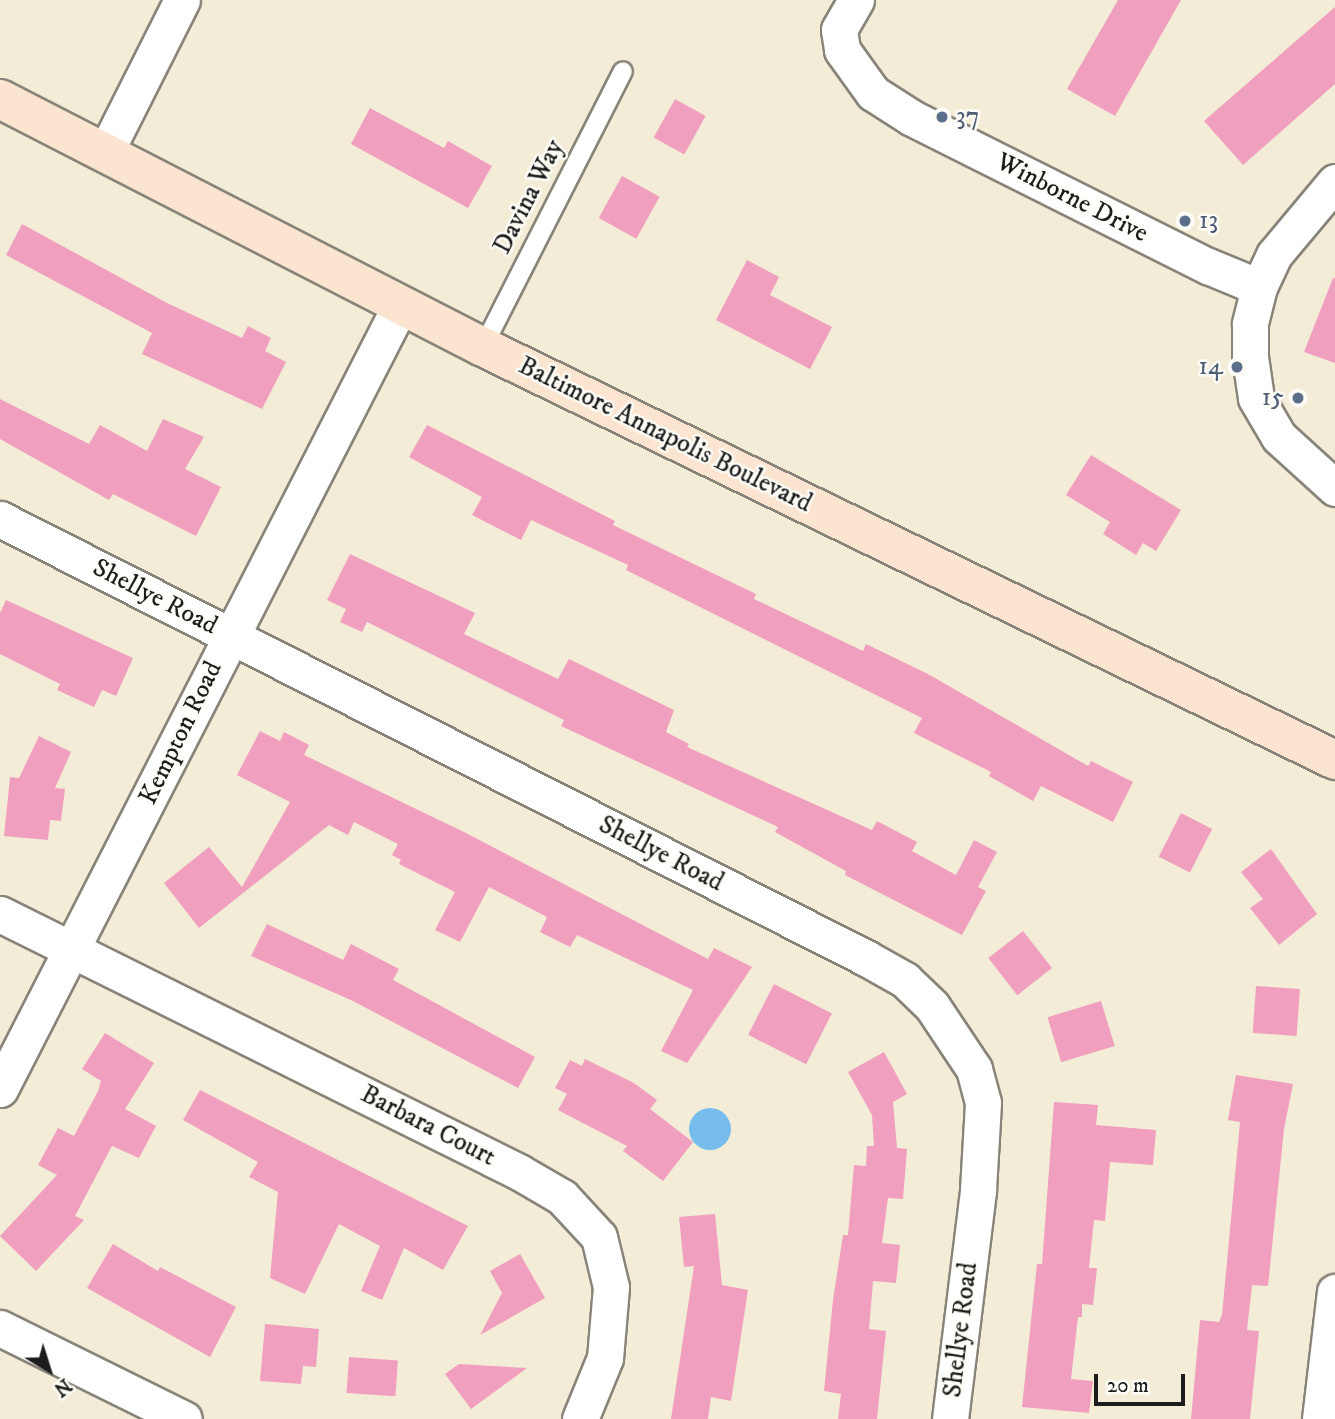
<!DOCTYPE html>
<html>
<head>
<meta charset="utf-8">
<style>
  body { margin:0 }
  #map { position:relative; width:1335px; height:1419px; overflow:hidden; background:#f3ecd6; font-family:"IM FELL DW Pica",serif }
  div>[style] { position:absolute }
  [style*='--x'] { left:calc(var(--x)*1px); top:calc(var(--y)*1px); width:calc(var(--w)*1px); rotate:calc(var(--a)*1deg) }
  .water>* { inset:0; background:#76bdee }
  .round { border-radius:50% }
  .building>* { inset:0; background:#f19fbf; transform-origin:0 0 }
  .roads { filter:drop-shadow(2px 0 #888479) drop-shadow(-2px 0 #888479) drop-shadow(0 2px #888479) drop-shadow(0 -2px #888479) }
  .service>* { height:18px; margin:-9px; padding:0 9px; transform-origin:9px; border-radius:9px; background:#fff }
  .minor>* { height:35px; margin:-17.5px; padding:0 17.5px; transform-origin:17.5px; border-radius:17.5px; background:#fff }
  .secondary>* { height:38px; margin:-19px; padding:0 19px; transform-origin:19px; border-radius:19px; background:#fce5d0 }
  .dots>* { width:19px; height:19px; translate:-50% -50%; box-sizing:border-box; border:4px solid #fdfcf7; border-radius:50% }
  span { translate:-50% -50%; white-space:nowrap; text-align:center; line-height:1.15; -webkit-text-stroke:5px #fdfcf7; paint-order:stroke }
  .service-label { font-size:26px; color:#4e5e75 }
  .left { translate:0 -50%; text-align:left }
  .right { translate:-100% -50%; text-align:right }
  .street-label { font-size:26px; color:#1c1c1c }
  .north { position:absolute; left:14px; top:1335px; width:70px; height:70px; -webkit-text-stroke:5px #fdfcf7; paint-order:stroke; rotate:142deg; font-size:19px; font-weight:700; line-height:28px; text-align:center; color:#1c1c1c }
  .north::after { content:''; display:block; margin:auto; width:24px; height:32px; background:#1c1c1c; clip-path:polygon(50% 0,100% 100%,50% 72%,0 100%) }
  .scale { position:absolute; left:1094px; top:1374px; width:91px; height:32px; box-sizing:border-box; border:4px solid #1c1c1c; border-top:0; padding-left:9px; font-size:21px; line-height:24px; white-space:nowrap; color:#1c1c1c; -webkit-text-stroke:5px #fdfcf7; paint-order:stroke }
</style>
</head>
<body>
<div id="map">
  <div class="water">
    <div class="round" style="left:689px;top:1108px;width:42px;height:42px"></div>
  </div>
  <div class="building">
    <div style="clip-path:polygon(1118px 0,1181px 0,1115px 116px,1067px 89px)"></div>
    <div style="clip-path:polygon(1335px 7px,1335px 84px,1243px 165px,1204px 121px)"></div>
    <div style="left:675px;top:99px;width:35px;height:44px;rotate:29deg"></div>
    <div style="clip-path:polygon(370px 108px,444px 148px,448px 141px,492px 166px,468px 208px,351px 144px)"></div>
    <div style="left:622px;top:176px;width:43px;height:48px;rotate:29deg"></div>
    <div style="clip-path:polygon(22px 224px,167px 303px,242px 338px,248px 326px,271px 338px,265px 351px,286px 362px,262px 409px,142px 354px,152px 333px,6px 255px)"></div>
    <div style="clip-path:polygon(747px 260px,779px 277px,770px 295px,832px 327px,810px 369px,716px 320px)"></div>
    <div style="clip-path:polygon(1333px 278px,1335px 278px,1335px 363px,1304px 352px)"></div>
    <div style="clip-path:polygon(0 399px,89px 444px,100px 425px,147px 451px,163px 419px,204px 437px,185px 469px,221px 487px,196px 536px,113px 494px,109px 500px,0 439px)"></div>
    <div style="clip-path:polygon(427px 425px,615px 521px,613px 525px,756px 594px,754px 599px,863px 651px,866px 644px,928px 674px,1088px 766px,1091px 761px,1133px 782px,1113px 822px,1041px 786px,1033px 801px,989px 776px,991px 772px,914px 733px,922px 718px,626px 570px,628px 565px,531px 520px,521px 540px,472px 515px,482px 497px,409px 457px)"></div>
    <div style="clip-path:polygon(1091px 455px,1181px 510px,1156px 551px,1143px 543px,1136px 555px,1103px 534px,1110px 522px,1066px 495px)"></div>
    <div style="clip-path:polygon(350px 554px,475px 613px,464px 634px,558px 679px,569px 659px,674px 710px,666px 732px,689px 744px,687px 747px,872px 830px,877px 821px,917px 842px,912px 851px,956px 875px,974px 840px,997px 852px,978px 887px,986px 891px,962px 935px,845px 875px,846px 871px,775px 832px,778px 827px,561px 726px,564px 720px,367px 622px,362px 632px,340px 622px,346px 609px,327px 600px)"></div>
    <div style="clip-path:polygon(6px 600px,133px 658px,116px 696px,102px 690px,94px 707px,57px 690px,60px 684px,0 654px,0 613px)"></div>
    <div style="clip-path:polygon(260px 731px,280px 741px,284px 732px,309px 745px,304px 755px,464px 832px,708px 959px,714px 948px,752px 967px,687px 1063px,661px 1051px,693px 990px,577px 935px,570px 947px,540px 932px,547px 917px,489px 887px,460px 942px,435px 930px,455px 892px,399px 864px,401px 860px,392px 855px,398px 844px,354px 822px,348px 835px,329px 825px,199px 928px,164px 883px,209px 847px,242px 887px,290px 802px,237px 775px)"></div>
    <div style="clip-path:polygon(39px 736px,71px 752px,55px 788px,65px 789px,61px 821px,50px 820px,48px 840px,4px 836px,10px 777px,19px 778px)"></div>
    <div style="left:1181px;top:813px;width:35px;height:49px;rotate:27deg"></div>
    <div style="clip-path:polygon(1271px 849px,1317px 914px,1279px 945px,1250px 908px,1263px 899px,1241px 872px)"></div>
    <div style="clip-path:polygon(267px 924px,343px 960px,351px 944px,399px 969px,393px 980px,535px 1057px,518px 1088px,353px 1001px,251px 956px)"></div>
    <div style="left:1023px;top:931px;width:47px;height:44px;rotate:52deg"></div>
    <div style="left:774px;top:984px;width:65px;height:57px;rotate:27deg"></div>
    <div style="left:1256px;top:986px;width:44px;height:47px;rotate:4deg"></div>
    <div style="left:1101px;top:1001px;width:47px;height:56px;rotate:73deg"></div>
    <div style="clip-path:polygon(105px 1033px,154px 1063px,125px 1109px,156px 1126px,139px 1158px,112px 1146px,75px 1216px,84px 1220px,36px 1271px,0 1236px,57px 1175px,38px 1165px,58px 1128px,74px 1136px,98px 1091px,101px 1081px,82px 1069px)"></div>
    <div style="clip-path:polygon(884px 1052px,907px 1094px,893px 1102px,897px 1148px,907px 1149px,903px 1199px,888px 1198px,882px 1243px,900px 1245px,896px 1283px,873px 1281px,869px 1329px,886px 1331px,877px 1419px,838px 1419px,841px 1394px,824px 1391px,833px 1300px,843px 1235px,848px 1235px,854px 1165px,866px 1166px,867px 1146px,874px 1146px,872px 1115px,848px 1072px)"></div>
    <div style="clip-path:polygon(585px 1059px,634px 1083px,657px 1100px,650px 1109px,693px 1142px,663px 1181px,623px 1151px,627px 1146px,558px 1110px,567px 1094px,555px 1088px,570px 1060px,582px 1066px)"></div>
    <div style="clip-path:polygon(1236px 1075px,1293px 1084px,1284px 1129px,1268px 1286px,1252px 1285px,1247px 1330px,1259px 1331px,1250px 1419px,1191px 1419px,1200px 1320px,1219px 1322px,1222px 1315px,1240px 1122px,1228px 1120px)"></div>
    <div style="clip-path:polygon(200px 1090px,468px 1226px,443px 1270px,404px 1248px,382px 1300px,361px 1291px,380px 1246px,339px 1224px,305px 1294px,270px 1278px,278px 1192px,249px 1177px,258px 1162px,183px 1120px)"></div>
    <div style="clip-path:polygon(1054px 1102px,1098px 1105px,1096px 1125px,1156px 1130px,1153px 1165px,1110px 1162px,1105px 1221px,1094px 1220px,1089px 1268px,1097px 1268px,1093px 1305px,1082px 1304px,1082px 1317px,1078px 1317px,1071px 1379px,1093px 1381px,1089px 1413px,1022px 1407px,1037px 1264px,1042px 1264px)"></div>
    <div style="clip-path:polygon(715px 1214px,722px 1285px,748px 1290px,731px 1401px,711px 1397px,708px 1419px,671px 1419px,694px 1266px,684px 1267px,679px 1217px)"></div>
    <div style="clip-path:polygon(113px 1244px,158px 1271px,160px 1267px,236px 1307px,210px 1357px,87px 1288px)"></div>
    <div style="clip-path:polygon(520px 1254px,545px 1298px,480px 1335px,502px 1293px,490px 1271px)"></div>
    <div style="clip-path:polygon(265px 1324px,319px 1329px,316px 1367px,303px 1366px,301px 1384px,260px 1381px)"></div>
    <div style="left:349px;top:1357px;width:49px;height:36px;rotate:4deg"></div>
    <div style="clip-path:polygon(459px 1364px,527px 1368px,471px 1409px,445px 1374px)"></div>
  </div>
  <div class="roads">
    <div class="service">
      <div style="--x:483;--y:347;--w:309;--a:-63.1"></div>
    </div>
    <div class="minor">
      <div style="--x:856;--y:0;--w:34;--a:120"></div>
      <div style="--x:839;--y:30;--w:20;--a:81"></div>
      <div style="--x:842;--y:50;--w:53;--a:54.2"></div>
      <div style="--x:873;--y:93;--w:46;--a:32.7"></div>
      <div style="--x:912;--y:118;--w:331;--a:26.6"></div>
      <div style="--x:1208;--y:266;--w:55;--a:22.4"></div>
      <div style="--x:105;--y:153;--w:171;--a:-63.3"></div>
      <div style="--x:1335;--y:182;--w:95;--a:129.9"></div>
      <div style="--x:1274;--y:255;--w:35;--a:115"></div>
      <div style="--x:1259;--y:287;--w:38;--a:104"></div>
      <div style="--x:1250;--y:324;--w:33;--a:90"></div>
      <div style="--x:1250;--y:357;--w:41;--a:81.7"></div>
      <div style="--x:1256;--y:398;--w:45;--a:59.5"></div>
      <div style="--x:1279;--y:437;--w:76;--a:42.3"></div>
      <div style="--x:0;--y:519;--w:971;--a:26.88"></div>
      <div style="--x:866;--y:958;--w:45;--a:29.4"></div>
      <div style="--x:905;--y:980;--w:37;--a:44"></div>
      <div style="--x:932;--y:1006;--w:76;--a:56.3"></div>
      <div style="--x:974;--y:1069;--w:35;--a:75"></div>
      <div style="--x:983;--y:1103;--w:88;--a:93.3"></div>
      <div style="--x:978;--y:1191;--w:230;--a:97"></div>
      <div style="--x:0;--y:914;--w:580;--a:26.43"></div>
      <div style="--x:519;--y:1172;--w:50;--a:30.2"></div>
      <div style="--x:562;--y:1197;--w:54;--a:47.2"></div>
      <div style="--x:599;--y:1237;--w:51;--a:76.5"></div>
      <div style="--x:611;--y:1287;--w:71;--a:94.8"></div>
      <div style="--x:605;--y:1358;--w:66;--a:112.3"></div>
      <div style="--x:0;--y:1089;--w:881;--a:-62.94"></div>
      <div style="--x:0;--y:1328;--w:205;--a:26.3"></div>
      <div style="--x:1320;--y:1419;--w:128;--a:-83.3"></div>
    </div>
    <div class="secondary">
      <div style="--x:0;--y:99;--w:543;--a:27.18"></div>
      <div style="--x:483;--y:347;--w:947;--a:25.86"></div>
    </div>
  </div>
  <div class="dots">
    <div style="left:942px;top:117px;background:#5c6f8a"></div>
    <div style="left:1185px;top:221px;background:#5c6f8a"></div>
    <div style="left:1237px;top:367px;background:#5c6f8a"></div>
    <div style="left:1298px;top:398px;background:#5c6f8a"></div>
  </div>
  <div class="service-label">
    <span class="left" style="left:956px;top:117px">37</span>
    <span class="left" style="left:1199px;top:221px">13</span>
    <span class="right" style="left:1223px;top:367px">14</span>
    <span class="right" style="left:1284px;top:398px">15</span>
  </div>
  <div class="street-label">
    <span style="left:529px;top:197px;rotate:-63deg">Davina Way</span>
    <span style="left:1072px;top:198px;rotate:27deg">Winborne Drive</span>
    <span style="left:665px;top:435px;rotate:26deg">Baltimore Annapolis Boulevard</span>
    <span style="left:155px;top:597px;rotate:27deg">Shellye Road</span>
    <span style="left:181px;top:733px;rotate:-64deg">Kempton Road</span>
    <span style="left:661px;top:854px;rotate:27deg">Shellye Road</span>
    <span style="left:428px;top:1126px;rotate:27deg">Barbara Court</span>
    <span style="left:961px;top:1330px;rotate:-83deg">Shellye Road</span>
  </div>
  <div class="north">N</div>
  <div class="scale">20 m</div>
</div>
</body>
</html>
